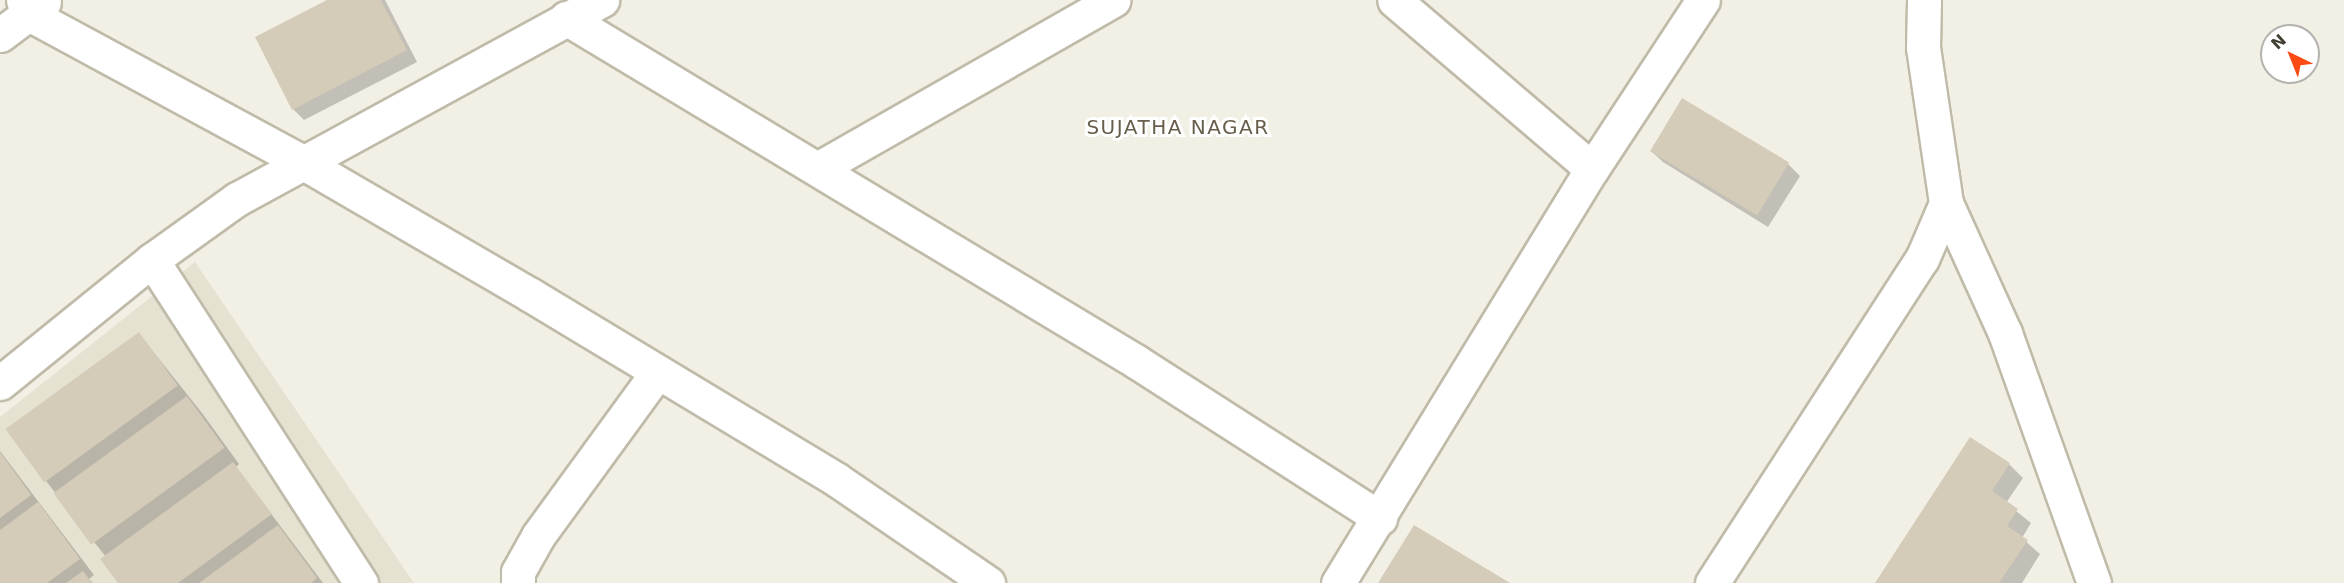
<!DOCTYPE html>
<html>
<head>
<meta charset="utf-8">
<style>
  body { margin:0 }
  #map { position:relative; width:2344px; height:583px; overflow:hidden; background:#f2efe4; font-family:"DejaVu Sans",sans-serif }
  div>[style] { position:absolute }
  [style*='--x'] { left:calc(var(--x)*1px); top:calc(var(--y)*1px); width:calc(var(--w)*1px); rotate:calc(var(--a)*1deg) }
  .residential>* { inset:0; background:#e6e2d2 }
  .shadow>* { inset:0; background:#0003 }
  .building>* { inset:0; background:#d4ccb9; transform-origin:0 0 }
  .roads { filter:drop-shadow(2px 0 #c0bba9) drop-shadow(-2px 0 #c0bba9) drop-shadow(0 2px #c0bba9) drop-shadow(0 -2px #c0bba9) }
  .minor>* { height:33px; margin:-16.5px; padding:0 16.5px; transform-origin:16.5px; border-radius:16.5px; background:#fff }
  span { translate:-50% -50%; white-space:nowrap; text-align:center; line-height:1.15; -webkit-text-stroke:6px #fff; paint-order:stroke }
  .neighbourhood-label { font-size:20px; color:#675e4b; letter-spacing:1.5px }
  .north { position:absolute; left:2260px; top:24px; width:60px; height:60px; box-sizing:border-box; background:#fff; border:2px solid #b4b2ae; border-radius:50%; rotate:317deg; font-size:16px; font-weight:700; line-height:24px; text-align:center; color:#443f34 }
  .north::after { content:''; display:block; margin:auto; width:21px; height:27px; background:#fb4b12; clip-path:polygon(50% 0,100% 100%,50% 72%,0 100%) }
</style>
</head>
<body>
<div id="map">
  <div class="residential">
    <div style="clip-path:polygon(195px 262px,414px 583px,0 583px,0 417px)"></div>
  </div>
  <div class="shadow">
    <div style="clip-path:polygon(330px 0,385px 0,417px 62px,304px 120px,293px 109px)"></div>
    <div style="clip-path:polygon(1651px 151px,1788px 164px,1800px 176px,1768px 227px,1663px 162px)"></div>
    <div style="clip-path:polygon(139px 334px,202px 413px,239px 464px,236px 467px,323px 583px,120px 583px,106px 557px,46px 481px)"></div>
    <div style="clip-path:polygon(0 451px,94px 575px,89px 579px,93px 583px,0 583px)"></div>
    <div style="clip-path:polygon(2009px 464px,2023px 478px,2006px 503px,2031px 523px,2022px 538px,2040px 554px,2022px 583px,1877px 583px)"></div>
  </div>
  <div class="building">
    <div style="clip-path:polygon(327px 0,381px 0,407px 50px,292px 110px,255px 37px)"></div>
    <div style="left:1682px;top:98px;width:125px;height:62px;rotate:31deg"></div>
    <div style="left:139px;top:332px;width:66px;height:165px;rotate:54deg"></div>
    <div style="left:187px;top:396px;width:64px;height:165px;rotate:54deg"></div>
    <div style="clip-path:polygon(1970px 437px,2010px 463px,1992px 491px,2018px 509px,2007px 526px,2028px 540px,1999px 583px,1875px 583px)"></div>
    <div style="clip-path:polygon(0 452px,31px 495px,0 518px)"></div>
    <div style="clip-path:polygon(233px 462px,272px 514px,178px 583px,118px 583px,100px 559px)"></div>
    <div style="clip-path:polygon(38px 502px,80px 559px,47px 583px,0 583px,0 530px)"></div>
    <div style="clip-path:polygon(278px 525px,317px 578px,311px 583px,199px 583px)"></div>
    <div style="clip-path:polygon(1414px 525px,1510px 583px,1378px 583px)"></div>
    <div style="clip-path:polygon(83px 571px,92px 583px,66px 583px)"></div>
  </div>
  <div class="roads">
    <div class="minor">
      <div style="--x:23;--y:0;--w:14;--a:73"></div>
      <div style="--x:27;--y:13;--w:313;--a:28.4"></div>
      <div style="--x:302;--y:162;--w:263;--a:30.2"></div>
      <div style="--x:529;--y:294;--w:360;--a:31.1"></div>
      <div style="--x:837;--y:480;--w:183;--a:34.3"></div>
      <div style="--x:566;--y:18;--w:667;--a:31.07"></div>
      <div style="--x:1137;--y:362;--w:289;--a:32.7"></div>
      <div style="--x:0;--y:35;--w:55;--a:-36.9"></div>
      <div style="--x:819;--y:168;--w:339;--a:-29.7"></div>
      <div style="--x:1592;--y:169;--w:202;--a:-56.7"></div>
      <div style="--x:1946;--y:203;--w:143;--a:65.6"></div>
      <div style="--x:2005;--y:333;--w:265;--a:70.4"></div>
      <div style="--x:152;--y:260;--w:385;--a:57.1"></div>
      <div style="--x:0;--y:383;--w:196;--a:-39"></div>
      <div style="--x:152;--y:260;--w:105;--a:-35.7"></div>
      <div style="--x:237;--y:199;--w:416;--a:-28.6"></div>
      <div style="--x:518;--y:583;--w:11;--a:-90"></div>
      <div style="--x:518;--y:572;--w:41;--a:-60.9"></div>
      <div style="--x:538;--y:536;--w:202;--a:-53.9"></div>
      <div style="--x:1338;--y:583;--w:486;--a:-58.5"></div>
      <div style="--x:1592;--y:169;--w:260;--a:-139.5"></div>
      <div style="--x:1712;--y:583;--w:386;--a:-57.1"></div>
      <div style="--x:1922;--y:259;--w:61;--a:-66.8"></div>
      <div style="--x:1946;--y:203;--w:157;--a:-98.4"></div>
      <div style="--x:1923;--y:48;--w:48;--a:-88.8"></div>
    </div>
  </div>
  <div class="neighbourhood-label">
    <span style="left:1178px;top:127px">SUJATHA NAGAR</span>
  </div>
  <div class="north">N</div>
</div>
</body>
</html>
